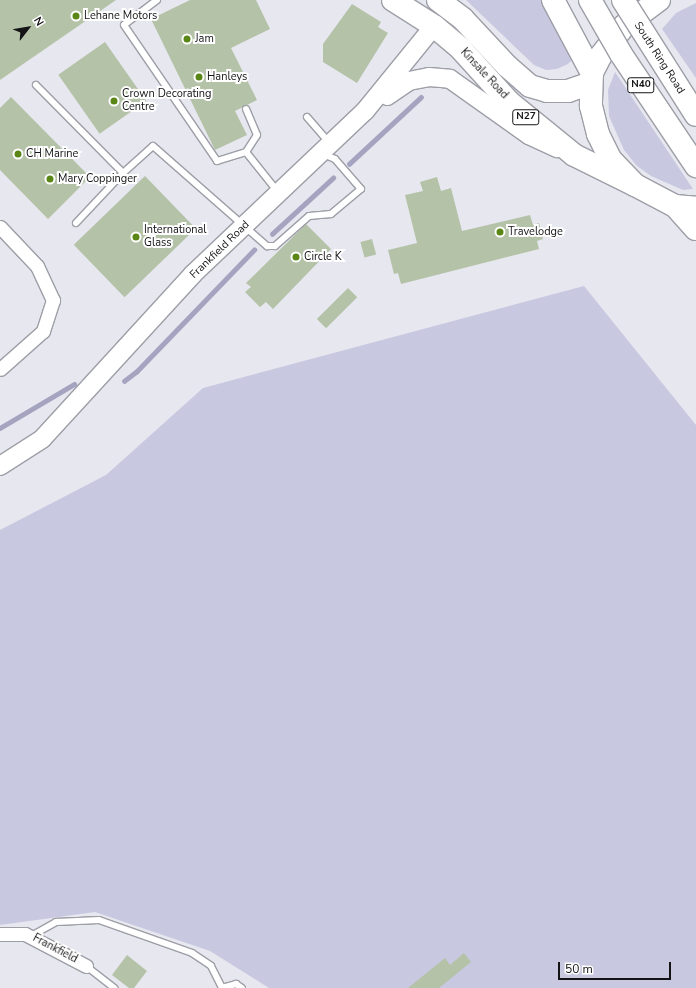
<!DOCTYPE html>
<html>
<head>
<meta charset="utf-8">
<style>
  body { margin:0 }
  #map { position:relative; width:696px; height:988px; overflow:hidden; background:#e7e7f0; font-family:"Nunito Sans",sans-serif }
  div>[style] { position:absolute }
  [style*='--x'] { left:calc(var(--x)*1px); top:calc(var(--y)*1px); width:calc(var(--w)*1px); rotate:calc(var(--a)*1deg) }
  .green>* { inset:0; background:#c8c8e0 }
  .stream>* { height:4.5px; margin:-2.25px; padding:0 2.25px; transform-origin:2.25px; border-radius:2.25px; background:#a4a4c0 }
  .building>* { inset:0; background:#b4c2a7; transform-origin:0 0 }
  .roads { filter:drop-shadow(1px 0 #9d9ea6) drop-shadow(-1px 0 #9d9ea6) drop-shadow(0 1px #9d9ea6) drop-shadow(0 -1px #9d9ea6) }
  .lane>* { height:6px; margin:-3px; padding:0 3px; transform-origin:3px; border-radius:3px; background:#fff }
  .street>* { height:13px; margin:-6.5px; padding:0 6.5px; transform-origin:6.5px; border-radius:6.5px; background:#fff }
  .secondary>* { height:18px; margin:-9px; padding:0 9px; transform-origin:9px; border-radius:9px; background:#fff }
  .highway>* { height:22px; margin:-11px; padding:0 11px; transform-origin:11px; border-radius:11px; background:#fff }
  .bridges { filter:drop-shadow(1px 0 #9d9ea6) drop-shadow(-1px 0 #9d9ea6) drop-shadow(0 1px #9d9ea6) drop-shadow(0 -1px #9d9ea6) }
  .highway-bridge>* { height:22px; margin:-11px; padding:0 11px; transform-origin:11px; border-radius:11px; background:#fff }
  .dots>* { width:11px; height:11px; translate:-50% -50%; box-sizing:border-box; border:2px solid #fff; border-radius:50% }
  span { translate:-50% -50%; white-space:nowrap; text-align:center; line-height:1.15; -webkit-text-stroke:4px #fff; paint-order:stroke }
  .shield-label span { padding:1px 3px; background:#fff; border:1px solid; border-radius:3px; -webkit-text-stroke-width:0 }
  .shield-label { font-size:10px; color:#141417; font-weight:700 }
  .poi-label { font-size:11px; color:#141417 }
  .left { translate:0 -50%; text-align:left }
  .street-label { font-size:11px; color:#141417 }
  .north { position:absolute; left:8px; top:8px; width:40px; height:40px; -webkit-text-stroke:3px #fff; paint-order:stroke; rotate:59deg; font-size:11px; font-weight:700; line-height:16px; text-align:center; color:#141417 }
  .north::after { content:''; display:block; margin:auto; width:14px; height:18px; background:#141417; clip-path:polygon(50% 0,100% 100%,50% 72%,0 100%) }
  .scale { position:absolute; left:558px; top:962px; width:113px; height:18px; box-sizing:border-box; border:2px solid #141417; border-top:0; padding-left:5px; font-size:12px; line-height:14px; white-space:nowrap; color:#141417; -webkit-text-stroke:3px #fff; paint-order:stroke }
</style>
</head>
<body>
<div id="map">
  <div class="green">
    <div style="clip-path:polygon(466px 0,544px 0,574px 58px,568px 64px,557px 69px,546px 70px,534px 65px)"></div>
    <div style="clip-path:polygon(696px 3px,696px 78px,662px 29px,676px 13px)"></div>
    <div style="clip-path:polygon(615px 72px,693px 189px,683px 190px,651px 176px,637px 166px,624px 150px,609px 116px,608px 90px)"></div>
    <div style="clip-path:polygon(584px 286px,696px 425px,696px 988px,269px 988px,210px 951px,95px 912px,0 925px,0 530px,106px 475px,203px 388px)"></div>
  </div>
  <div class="stream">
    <div style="--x:349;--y:164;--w:98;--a:-42.9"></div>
    <div style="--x:272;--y:234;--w:83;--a:-42.6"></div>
    <div style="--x:124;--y:381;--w:15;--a:-37"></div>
    <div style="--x:136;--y:372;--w:170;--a:-46"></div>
    <div style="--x:0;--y:428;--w:86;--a:-30.7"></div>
  </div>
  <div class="building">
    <div style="clip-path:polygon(0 0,116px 0,0 80px)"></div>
    <div style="clip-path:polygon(190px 0,256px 0,270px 29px,231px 48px,257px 100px,235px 111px,247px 135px,215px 150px,151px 19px)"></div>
    <div style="clip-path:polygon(352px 4px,381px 22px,378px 27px,388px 33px,357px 83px,323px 62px,323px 44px)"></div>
    <div style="left:105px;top:42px;width:72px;height:57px;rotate:55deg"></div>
    <div style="clip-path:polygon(11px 97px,90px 177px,48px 219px,0 170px,0 108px)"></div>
    <div style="left:145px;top:176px;width:73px;height:99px;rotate:46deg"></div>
    <div style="clip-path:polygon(437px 177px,441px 191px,451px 188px,462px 231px,530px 215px,533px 225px,539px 223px,543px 239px,537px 241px,539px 249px,401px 284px,398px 273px,394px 274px,388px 250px,417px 243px,405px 195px,423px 191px,420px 182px)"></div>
    <div style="clip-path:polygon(306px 224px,331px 249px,273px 309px,266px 302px,260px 307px,245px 292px,251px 287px,246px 283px)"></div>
    <div style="left:372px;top:239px;width:16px;height:12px;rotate:75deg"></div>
    <div style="left:348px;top:288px;width:13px;height:44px;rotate:45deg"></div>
    <div style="clip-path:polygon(464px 953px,471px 962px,439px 988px,408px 988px,445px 958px,450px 965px)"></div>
    <div style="clip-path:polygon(127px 955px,147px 971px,134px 988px,129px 988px,112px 975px)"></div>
  </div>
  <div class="roads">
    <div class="lane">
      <div style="--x:157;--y:0;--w:41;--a:142.9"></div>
      <div style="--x:124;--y:25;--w:165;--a:55.6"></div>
      <div style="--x:217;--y:161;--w:30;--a:-17"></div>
      <div style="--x:246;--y:152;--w:51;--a:51.3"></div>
      <div style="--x:36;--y:85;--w:124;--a:45.3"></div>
      <div style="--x:123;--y:173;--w:40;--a:-42"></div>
      <div style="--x:153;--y:146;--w:152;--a:41.3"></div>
      <div style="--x:267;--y:246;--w:8;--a:0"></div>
      <div style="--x:275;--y:246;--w:45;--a:-41.4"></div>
      <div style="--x:309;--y:216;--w:22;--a:-5"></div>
      <div style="--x:331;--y:214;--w:39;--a:-40"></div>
      <div style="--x:361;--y:189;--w:40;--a:-131"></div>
      <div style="--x:335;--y:159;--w:13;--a:-157"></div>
      <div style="--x:246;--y:109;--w:28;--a:67"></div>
      <div style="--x:257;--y:135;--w:20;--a:123"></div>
      <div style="--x:307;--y:117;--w:35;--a:49"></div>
      <div style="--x:76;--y:223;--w:69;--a:-46.8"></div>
      <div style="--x:31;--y:936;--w:29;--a:-29"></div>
      <div style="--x:56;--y:922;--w:43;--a:-2.7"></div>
      <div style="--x:99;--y:920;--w:99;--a:19.5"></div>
      <div style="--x:192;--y:953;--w:23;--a:34"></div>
      <div style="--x:211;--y:966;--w:25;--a:63"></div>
      <div style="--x:86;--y:966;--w:36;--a:38"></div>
      <div style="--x:222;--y:988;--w:15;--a:-16"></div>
      <div style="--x:236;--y:984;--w:7;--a:34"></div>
    </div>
    <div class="street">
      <div style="--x:0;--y:227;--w:54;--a:46.5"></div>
      <div style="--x:37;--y:266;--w:38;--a:65"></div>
      <div style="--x:53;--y:300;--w:33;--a:108"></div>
      <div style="--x:43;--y:331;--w:57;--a:138.5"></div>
      <div style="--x:0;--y:934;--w:25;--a:0"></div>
      <div style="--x:25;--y:934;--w:69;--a:27.7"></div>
    </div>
    <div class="secondary">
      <div style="--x:387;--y:96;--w:27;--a:-34"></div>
      <div style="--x:409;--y:81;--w:20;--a:-11"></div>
      <div style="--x:429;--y:77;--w:21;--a:5"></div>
      <div style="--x:450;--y:79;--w:97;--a:35.3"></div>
      <div style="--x:529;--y:135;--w:31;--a:25"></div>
      <div style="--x:0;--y:466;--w:50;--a:-32.7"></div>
      <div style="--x:42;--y:439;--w:224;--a:-47.5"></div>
      <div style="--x:193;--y:274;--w:237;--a:-43.5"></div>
      <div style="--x:365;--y:111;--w:109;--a:-50.9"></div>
    </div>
    <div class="highway">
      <div style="--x:393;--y:0;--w:49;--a:32.4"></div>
      <div style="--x:434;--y:26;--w:35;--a:40"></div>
      <div style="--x:461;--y:49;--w:72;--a:47.8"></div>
      <div style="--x:509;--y:102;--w:84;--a:39.2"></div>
      <div style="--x:574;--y:155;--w:68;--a:26.2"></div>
      <div style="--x:438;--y:0;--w:31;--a:37"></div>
      <div style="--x:463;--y:19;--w:64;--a:46.9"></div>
      <div style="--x:507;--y:66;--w:30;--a:41"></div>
      <div style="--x:530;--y:86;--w:18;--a:16"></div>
      <div style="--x:547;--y:91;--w:21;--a:0"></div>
      <div style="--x:568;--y:91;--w:24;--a:-19"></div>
      <div style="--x:553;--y:0;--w:83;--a:61.9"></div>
      <div style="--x:659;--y:0;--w:44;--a:143.4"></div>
      <div style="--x:624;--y:26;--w:39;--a:128"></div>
      <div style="--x:600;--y:57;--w:18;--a:117"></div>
      <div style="--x:592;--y:73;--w:33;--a:92"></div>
      <div style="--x:591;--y:106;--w:29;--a:76"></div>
      <div style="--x:598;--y:134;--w:28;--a:64"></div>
      <div style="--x:610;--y:159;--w:36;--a:46"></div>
      <div style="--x:635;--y:185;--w:45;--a:27.7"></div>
      <div style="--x:675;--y:206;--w:21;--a:5"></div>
      <div style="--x:675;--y:206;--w:31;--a:48"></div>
    </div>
  </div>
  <div class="bridges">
    <div class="highway-bridge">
      <div style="--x:590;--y:0;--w:62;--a:60.1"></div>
      <div style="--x:621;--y:54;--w:135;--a:56.2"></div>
      <div style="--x:623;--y:0;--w:136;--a:57.6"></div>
    </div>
  </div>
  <div class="dots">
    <div style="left:76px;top:16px;background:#598614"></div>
    <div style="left:187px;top:39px;background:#598614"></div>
    <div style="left:199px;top:77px;background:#598614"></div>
    <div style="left:114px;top:101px;background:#598614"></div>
    <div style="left:18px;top:154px;background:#598614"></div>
    <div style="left:50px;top:179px;background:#598614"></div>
    <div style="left:500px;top:232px;background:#598614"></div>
    <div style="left:136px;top:237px;background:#598614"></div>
    <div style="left:296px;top:257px;background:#598614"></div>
  </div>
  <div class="shield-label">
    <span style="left:641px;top:85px">N40</span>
    <span style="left:526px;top:117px">N27</span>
  </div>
  <div class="poi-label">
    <span class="left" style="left:84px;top:16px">Lehane Motors</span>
    <span class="left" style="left:195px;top:39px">Jam</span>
    <span class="left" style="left:207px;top:77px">Hanleys</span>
    <span class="left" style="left:122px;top:101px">Crown Decorating<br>Centre</span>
    <span class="left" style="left:26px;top:154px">CH Marine</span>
    <span class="left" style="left:58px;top:179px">Mary Coppinger</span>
    <span class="left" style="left:144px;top:237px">International<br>Glass</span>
    <span class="left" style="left:508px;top:232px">Travelodge</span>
    <span class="left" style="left:304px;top:257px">Circle K</span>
  </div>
  <div class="street-label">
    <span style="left:659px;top:58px;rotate:57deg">South Ring Road</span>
    <span style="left:484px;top:74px;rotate:47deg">Kinsale Road</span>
    <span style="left:220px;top:250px;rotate:-44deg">Frankfield Road</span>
    <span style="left:55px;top:949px;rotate:28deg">Frankfield</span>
  </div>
  <div class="north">N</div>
  <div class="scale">50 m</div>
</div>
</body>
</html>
